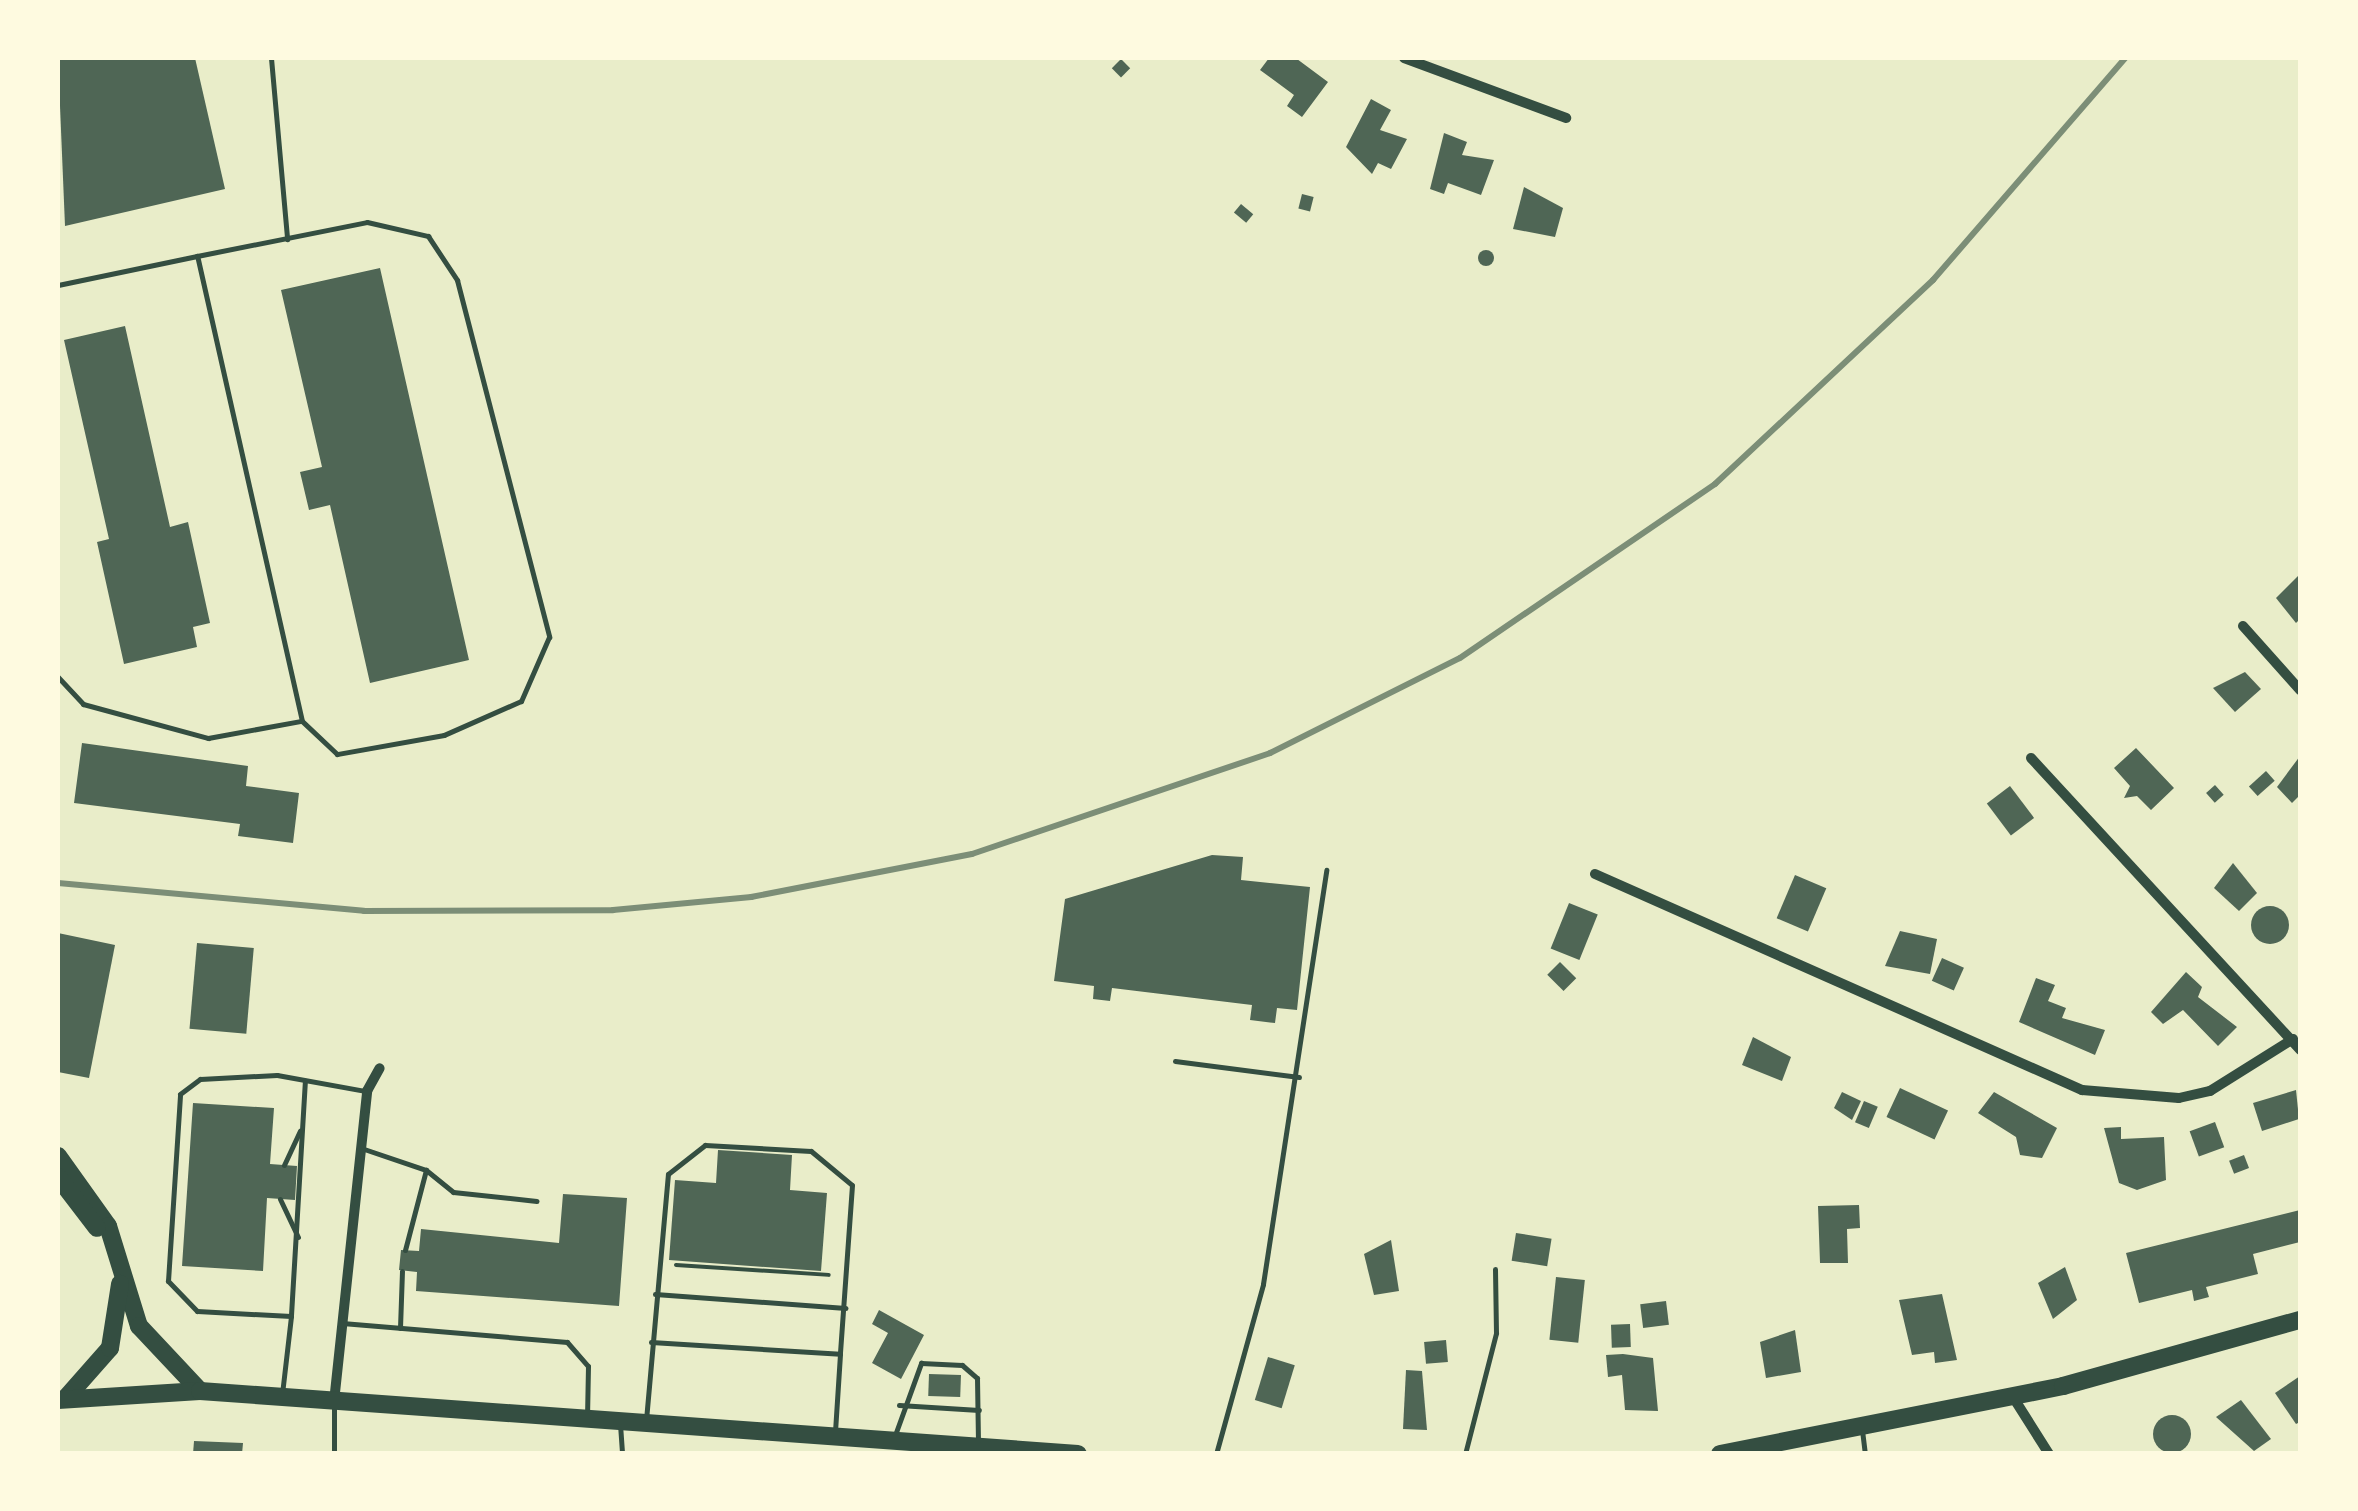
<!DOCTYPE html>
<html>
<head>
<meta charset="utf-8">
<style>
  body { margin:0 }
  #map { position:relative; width:2358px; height:1511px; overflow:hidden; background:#e9edc9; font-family:Figtree,sans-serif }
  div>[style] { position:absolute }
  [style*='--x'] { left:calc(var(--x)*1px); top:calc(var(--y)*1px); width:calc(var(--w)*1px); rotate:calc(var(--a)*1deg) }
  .building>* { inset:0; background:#4f6655; transform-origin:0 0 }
  .round { border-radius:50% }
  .path>* { height:4px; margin:-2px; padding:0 2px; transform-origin:2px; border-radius:2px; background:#344e41 }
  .service>* { height:5px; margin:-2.5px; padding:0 2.5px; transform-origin:2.5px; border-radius:2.5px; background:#344e41 }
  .minor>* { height:10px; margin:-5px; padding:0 5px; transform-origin:5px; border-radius:5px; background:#344e41 }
  .trunk>* { height:18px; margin:-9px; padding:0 9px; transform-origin:9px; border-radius:9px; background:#344e41 }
  .rail>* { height:6px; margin:-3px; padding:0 3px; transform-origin:3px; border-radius:3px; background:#7c8e77 }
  span { translate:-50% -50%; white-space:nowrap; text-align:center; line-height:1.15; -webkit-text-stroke:8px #fefae0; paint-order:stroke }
  .frame { position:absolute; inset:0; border:60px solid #fefae0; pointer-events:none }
</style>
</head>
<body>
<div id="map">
  <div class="building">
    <div style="clip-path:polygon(58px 58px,195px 58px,225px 189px,65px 226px)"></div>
    <div style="clip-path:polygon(1269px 58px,1297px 59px,1328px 82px,1302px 117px,1287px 106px,1294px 95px,1260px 70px)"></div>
    <div style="left:1121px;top:59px;width:13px;height:13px;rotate:45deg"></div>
    <div style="clip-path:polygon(1371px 99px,1391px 110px,1380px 130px,1407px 139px,1391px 169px,1378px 163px,1372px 174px,1346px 147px)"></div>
    <div style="clip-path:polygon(1444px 133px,1467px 142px,1462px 155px,1494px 160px,1481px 195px,1448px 183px,1444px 194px,1430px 189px)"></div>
    <div style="clip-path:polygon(1524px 187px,1563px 208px,1555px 237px,1513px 229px)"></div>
    <div style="left:1302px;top:194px;width:12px;height:15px;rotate:14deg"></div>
    <div style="left:1241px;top:204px;width:16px;height:11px;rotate:40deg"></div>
    <div class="round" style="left:1478px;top:250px;width:16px;height:16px"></div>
    <div style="clip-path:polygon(380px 268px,469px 660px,370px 683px,330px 505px,309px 510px,300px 472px,322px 467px,281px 290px)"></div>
    <div style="clip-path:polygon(125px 326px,170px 527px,188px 522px,210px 623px,193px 627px,197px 647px,124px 664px,97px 542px,109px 539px,64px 340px)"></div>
    <div style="clip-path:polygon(2300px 574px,2300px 619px,2296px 623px,2276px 598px)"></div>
    <div style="clip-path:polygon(2245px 672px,2261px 689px,2235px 712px,2213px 688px)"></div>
    <div style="clip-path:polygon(82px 743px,248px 766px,246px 786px,299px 793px,293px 843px,238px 836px,240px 824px,74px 803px)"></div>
    <div style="clip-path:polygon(2136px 748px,2174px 788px,2151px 810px,2137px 796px,2124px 798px,2130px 786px,2114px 768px)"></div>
    <div style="clip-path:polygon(2300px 756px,2300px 795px,2292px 803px,2277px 787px)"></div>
    <div style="left:2266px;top:771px;width:13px;height:23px;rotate:48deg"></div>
    <div style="left:2215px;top:785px;width:13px;height:12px;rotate:48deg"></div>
    <div style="left:2010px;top:786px;width:40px;height:29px;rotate:53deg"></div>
    <div style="clip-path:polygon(1212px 855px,1243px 857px,1241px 880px,1310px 887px,1297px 1010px,1277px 1008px,1275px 1023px,1250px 1020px,1252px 1005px,1112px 988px,1110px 1001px,1093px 999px,1094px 986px,1054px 981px,1065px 899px)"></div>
    <div style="clip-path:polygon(2233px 863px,2257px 893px,2239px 911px,2214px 888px)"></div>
    <div style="left:1795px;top:875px;width:34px;height:47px;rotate:23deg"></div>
    <div style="left:1569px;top:903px;width:31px;height:49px;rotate:22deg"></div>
    <div class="round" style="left:2251px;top:906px;width:38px;height:38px"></div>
    <div style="clip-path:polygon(1900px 931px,1937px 939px,1930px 974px,1885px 966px)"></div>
    <div style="clip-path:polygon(58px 933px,115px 945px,89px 1078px,58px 1072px)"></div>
    <div style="left:197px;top:943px;width:57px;height:86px;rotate:5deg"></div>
    <div style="left:1942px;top:958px;width:24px;height:25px;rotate:24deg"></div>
    <div style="left:1560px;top:962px;width:23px;height:18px;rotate:45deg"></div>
    <div style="clip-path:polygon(2186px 972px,2202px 987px,2198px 997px,2237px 1027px,2218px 1046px,2183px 1010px,2163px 1024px,2151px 1012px)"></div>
    <div style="clip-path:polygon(2036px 978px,2055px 985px,2048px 1001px,2066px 1008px,2062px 1018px,2105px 1030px,2095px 1055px,2019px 1022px)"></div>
    <div style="clip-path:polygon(1753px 1037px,1791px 1057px,1782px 1081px,1742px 1065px)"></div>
    <div style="left:1900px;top:1088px;width:53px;height:32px;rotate:25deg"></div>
    <div style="clip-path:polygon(2296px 1090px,2299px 1119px,2262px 1131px,2253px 1103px)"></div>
    <div style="clip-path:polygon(1842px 1092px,1861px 1101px,1852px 1120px,1834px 1108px)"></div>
    <div style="clip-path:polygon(1994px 1092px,2057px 1128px,2042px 1158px,2020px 1155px,2016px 1137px,1978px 1113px)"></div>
    <div style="left:1864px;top:1101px;width:15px;height:23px;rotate:23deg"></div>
    <div style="clip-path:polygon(193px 1103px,274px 1108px,270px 1164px,297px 1166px,295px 1200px,267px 1198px,263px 1271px,182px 1266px)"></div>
    <div style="left:2215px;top:1122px;width:27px;height:27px;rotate:70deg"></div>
    <div style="clip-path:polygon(2121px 1127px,2121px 1139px,2164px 1137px,2166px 1180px,2137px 1190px,2119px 1183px,2104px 1128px)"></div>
    <div style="clip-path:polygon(718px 1150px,792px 1155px,790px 1190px,827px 1193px,821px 1271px,669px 1260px,675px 1180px,716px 1183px)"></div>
    <div style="left:2244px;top:1155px;width:14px;height:16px;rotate:69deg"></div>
    <div style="clip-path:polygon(563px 1194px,627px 1198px,619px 1306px,416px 1291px,417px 1272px,399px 1270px,401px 1250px,419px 1251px,421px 1229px,559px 1243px)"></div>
    <div style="clip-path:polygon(1859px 1205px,1860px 1228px,1847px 1229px,1848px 1263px,1820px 1263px,1818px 1206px)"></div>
    <div style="clip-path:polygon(2300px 1210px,2300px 1242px,2253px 1254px,2258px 1274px,2206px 1287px,2209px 1297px,2194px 1301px,2192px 1290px,2139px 1303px,2126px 1253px)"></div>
    <div style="left:1516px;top:1233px;width:36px;height:28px;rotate:9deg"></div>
    <div style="clip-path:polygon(1391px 1240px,1399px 1291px,1374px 1295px,1364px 1254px)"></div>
    <div style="clip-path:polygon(2065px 1267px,2077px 1300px,2053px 1319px,2038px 1283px)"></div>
    <div style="left:1556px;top:1277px;width:29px;height:63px;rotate:6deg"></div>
    <div style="clip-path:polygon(1942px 1294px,1957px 1360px,1935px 1363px,1934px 1352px,1912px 1355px,1899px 1300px)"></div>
    <div style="left:1666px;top:1301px;width:24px;height:26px;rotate:83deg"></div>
    <div style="clip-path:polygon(879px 1310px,924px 1335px,901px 1379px,872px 1363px,888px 1333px,872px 1324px)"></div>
    <div style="left:1630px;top:1324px;width:23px;height:19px;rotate:88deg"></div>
    <div style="clip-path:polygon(1795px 1330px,1801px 1372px,1766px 1378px,1760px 1342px)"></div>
    <div style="left:1446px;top:1340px;width:22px;height:22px;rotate:85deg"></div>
    <div style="clip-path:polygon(1623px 1354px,1653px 1358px,1658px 1411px,1625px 1410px,1622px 1375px,1608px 1377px,1606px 1355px)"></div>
    <div style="left:1268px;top:1357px;width:28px;height:45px;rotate:17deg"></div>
    <div style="clip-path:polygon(1406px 1370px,1422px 1371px,1427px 1430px,1403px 1429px)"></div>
    <div style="left:929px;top:1374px;width:32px;height:22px;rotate:2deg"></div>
    <div style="clip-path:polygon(2300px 1376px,2300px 1422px,2296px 1424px,2275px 1393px)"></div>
    <div style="clip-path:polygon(2241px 1400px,2271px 1439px,2254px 1451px,2216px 1417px)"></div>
    <div class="round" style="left:2153px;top:1415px;width:38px;height:38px"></div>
    <div style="clip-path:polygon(194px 1441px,243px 1443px,242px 1454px,193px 1454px)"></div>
  </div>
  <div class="path">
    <div style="--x:676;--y:1265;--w:153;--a:3.7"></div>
  </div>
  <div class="service">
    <div style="--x:271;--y:58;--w:182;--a:84.9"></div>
    <div style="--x:58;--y:285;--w:142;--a:-11.8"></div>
    <div style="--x:197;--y:256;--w:173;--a:-11.3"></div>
    <div style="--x:367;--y:222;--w:63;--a:12.9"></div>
    <div style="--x:428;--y:236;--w:53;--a:56.6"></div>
    <div style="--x:457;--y:280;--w:369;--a:75.5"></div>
    <div style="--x:549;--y:637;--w:70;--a:113.6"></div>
    <div style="--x:521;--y:701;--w:84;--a:156.2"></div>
    <div style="--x:444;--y:735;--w:109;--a:169.9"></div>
    <div style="--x:337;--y:754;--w:48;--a:-136.7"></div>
    <div style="--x:302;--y:721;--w:477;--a:-102.7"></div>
    <div style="--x:58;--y:677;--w:37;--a:47"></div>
    <div style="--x:83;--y:704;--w:130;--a:15.2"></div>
    <div style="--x:208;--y:738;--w:95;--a:-10.4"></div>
    <div style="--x:1175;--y:1061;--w:125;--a:7.4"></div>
    <div style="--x:364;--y:1149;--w:65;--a:18.7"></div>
    <div style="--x:426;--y:1170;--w:35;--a:39"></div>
    <div style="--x:453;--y:1192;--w:84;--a:6.1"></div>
    <div style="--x:284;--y:1165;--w:38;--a:-65"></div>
    <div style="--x:280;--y:1199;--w:42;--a:64.7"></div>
    <div style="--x:405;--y:1250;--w:83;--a:-75.3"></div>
    <div style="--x:655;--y:1294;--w:191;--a:4.2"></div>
    <div style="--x:291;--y:1315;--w:235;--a:-86.6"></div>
    <div style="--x:342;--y:1323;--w:226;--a:4.8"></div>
    <div style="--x:567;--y:1342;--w:32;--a:49"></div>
    <div style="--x:588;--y:1366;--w:50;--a:91.1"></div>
    <div style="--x:400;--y:1328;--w:57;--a:-88"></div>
    <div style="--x:651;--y:1342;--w:189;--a:3.6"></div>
    <div style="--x:840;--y:1354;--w:77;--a:93.7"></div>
    <div style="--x:282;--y:1394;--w:79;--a:-83.4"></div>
    <div style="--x:291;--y:1316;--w:94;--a:-177"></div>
    <div style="--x:197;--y:1311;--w:42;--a:-134"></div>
    <div style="--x:168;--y:1281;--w:187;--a:-86.3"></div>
    <div style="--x:180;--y:1094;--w:25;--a:-37"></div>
    <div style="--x:200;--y:1079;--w:77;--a:-3"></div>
    <div style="--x:277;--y:1075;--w:89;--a:10.3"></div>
    <div style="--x:899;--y:1405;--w:80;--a:3.6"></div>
    <div style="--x:334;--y:1406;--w:48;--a:90"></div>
    <div style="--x:646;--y:1420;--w:247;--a:-84.9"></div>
    <div style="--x:668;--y:1174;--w:47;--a:-38.1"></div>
    <div style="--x:705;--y:1145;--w:106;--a:3.2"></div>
    <div style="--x:811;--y:1151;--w:53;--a:39.7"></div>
    <div style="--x:852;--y:1185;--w:169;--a:94.1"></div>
    <div style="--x:620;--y:1424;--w:30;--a:86"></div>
    <div style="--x:1862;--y:1430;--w:24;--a:83"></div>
    <div style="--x:895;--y:1435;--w:77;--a:-70.1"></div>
    <div style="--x:921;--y:1363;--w:41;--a:2.8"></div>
    <div style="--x:962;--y:1365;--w:20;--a:41"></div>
    <div style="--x:977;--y:1378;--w:65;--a:89.1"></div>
    <div style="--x:1216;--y:1454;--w:176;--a:-74.5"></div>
    <div style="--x:1263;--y:1284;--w:419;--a:-81.3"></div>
    <div style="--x:1465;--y:1454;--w:125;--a:-75.6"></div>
    <div style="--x:1496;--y:1333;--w:64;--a:-90.9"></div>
  </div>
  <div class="minor">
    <div style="--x:1404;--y:58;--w:173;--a:20.3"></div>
    <div style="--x:2243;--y:626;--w:86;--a:48.3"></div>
    <div style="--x:2031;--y:758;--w:397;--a:47.3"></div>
    <div style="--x:1595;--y:874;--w:533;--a:23.92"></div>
    <div style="--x:2082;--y:1090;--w:97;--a:4.7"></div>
    <div style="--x:2179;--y:1098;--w:32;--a:-13"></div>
    <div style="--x:2210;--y:1091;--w:98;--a:-32.1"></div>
    <div style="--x:2013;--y:1397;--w:67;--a:57.7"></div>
    <div style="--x:334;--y:1402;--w:313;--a:-83.9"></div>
    <div style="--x:367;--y:1091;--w:26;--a:-61"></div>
  </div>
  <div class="trunk">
    <div style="--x:58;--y:1156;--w:86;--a:54.5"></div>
    <div style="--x:108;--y:1226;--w:105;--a:72.8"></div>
    <div style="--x:139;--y:1326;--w:89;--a:46.8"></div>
    <div style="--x:58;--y:1177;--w:64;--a:52.6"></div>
    <div style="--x:65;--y:1399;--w:68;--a:-48.6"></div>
    <div style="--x:110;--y:1348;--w:65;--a:-81.1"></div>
    <div style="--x:58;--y:1400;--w:142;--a:-3.6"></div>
    <div style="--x:200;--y:1391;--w:880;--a:4.1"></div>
    <div style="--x:1720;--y:1454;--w:350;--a:-11.2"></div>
    <div style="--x:2063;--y:1386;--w:246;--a:-15.6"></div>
  </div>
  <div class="rail">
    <div style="--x:58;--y:883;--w:307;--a:5.2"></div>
    <div style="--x:364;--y:911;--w:249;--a:-0.2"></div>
    <div style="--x:613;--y:910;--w:139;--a:-5.4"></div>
    <div style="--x:751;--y:897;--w:225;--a:-11"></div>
    <div style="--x:972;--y:854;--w:315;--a:-18.7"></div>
    <div style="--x:1270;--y:753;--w:212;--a:-26.6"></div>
    <div style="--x:1460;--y:658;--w:309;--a:-34.3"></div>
    <div style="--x:1715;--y:484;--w:299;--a:-43.1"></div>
    <div style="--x:1933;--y:280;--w:294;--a:-49.1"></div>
  </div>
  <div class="frame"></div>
</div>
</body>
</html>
